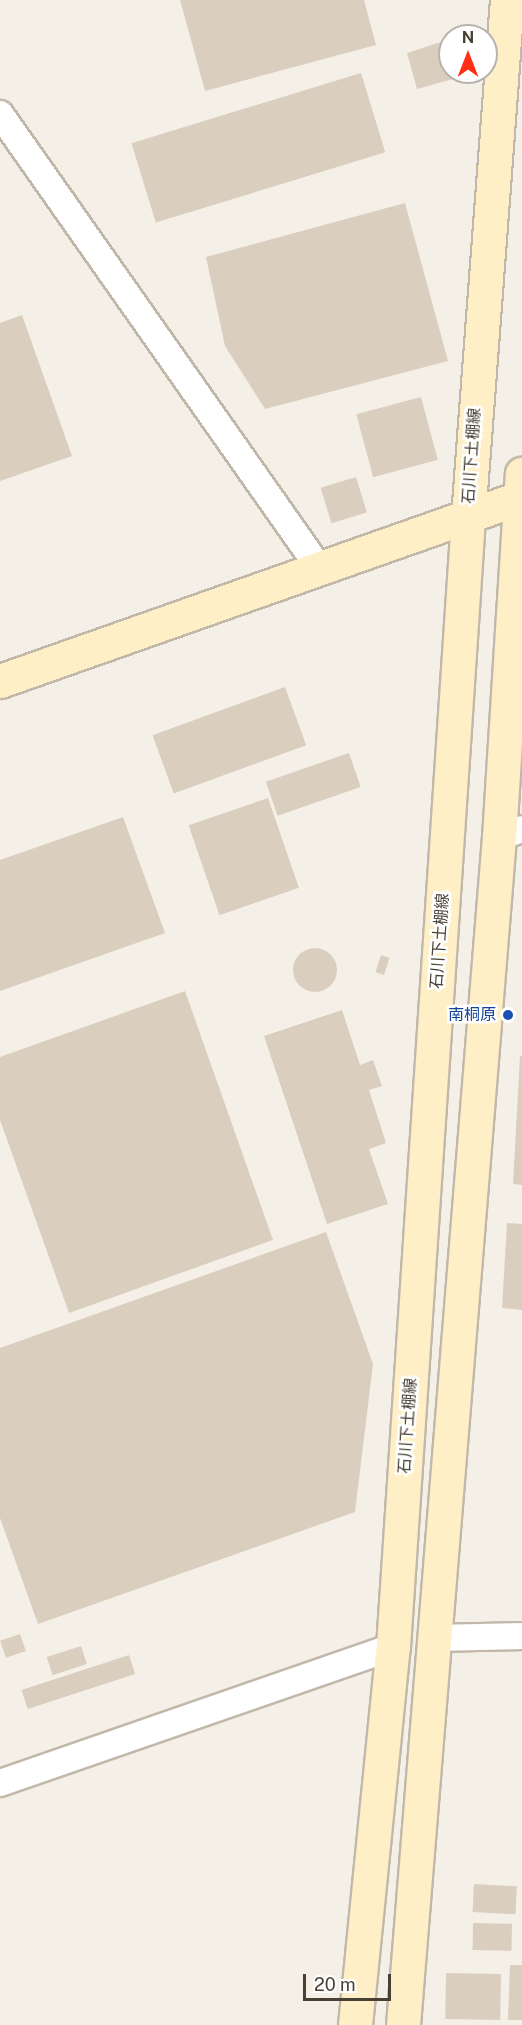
<!DOCTYPE html>
<html>
<head>
<meta charset="utf-8">
<style>
  body { margin:0 }
  #map { position:relative; width:522px; height:2025px; overflow:hidden; background:#f5f0e7; font-family:"Public Sans","Noto Sans JP",sans-serif }
  div>[style] { position:absolute }
  [style*='--x'] { left:calc(var(--x)*1px); top:calc(var(--y)*1px); width:calc(var(--w)*1px); rotate:calc(var(--a)*1deg) }
  .building>* { inset:0; background:#dacebf; transform-origin:0 0 }
  .round { border-radius:50% }
  .roads { filter:drop-shadow(2px 0 #c1b8a9) drop-shadow(-2px 0 #c1b8a9) drop-shadow(0 2px #c1b8a9) drop-shadow(0 -2px #c1b8a9) }
  .street>* { height:26px; margin:-13px; padding:0 13px; transform-origin:13px; border-radius:13px; background:#fff }
  .secondary>* { height:33px; margin:-16.5px; padding:0 16.5px; transform-origin:16.5px; border-radius:16.5px; background:#ffefc7 }
  .dots>* { width:16px; height:16px; translate:-50% -50%; box-sizing:border-box; border:3px solid #fff; border-radius:50% }
  span { translate:-50% -50%; white-space:nowrap; text-align:center; line-height:1.15; -webkit-text-stroke:5px #fff; paint-order:stroke }
  .street-label { font-size:16px; color:#484035 }
  .transit-label { font-size:16px; color:#164399 }
  .right { translate:-100% -50%; text-align:right }
  .north { position:absolute; left:438px; top:24px; width:60px; height:60px; box-sizing:border-box; background:#fff; border:2px solid #b6b3ae; border-radius:50%; rotate:0deg; font-size:16px; font-weight:700; line-height:24px; text-align:center; color:#484035 }
  .north::after { content:''; display:block; margin:auto; width:21px; height:27px; background:#ff2e14; clip-path:polygon(50% 0,100% 100%,50% 72%,0 100%) }
  .scale { position:absolute; left:303px; top:1974px; width:88px; height:27px; box-sizing:border-box; border:3px solid #484035; border-top:0; padding-left:8px; font-size:18px; line-height:21px; white-space:nowrap; color:#484035; -webkit-text-stroke:4px #fff; paint-order:stroke }
</style>
</head>
<body>
<div id="map">
  <div class="building">
    <div style="clip-path:polygon(180px 0,364px 0,376px 45px,205px 91px)"></div>
    <div style="clip-path:polygon(450px 39px,450px 72px,474px 73px,417px 89px,407px 53px)"></div>
    <div style="left:361px;top:73px;width:83px;height:240px;rotate:73deg"></div>
    <div style="clip-path:polygon(405px 203px,448px 361px,265px 409px,225px 346px,206px 257px)"></div>
    <div style="clip-path:polygon(22px 315px,72px 456px,0 481px,0 323px)"></div>
    <div style="left:421px;top:397px;width:65px;height:67px;rotate:75deg"></div>
    <div style="left:356px;top:477px;width:37px;height:37px;rotate:73deg"></div>
    <div style="left:285px;top:687px;width:62px;height:141px;rotate:70deg"></div>
    <div style="left:349px;top:753px;width:36px;height:88px;rotate:71deg"></div>
    <div style="left:268px;top:798px;width:95px;height:84px;rotate:71deg"></div>
    <div style="clip-path:polygon(123px 817px,165px 933px,0 991px,0 860px)"></div>
    <div class="round" style="left:293px;top:948px;width:44px;height:44px"></div>
    <div style="left:381px;top:955px;width:9px;height:18px;rotate:18deg"></div>
    <div style="clip-path:polygon(185px 991px,273px 1240px,69px 1313px,0 1120px,0 1057px)"></div>
    <div style="clip-path:polygon(342px 1010px,360px 1065px,373px 1060px,382px 1086px,369px 1090px,386px 1143px,369px 1149px,388px 1204px,327px 1224px,264px 1036px)"></div>
    <div style="clip-path:polygon(520px 1056px,522px 1056px,522px 1185px,513px 1184px)"></div>
    <div style="clip-path:polygon(507px 1223px,522px 1224px,522px 1310px,502px 1308px)"></div>
    <div style="clip-path:polygon(326px 1232px,373px 1364px,355px 1512px,38px 1624px,0 1518px,0 1348px)"></div>
    <div style="left:20px;top:1634px;width:18px;height:21px;rotate:71deg"></div>
    <div style="left:81px;top:1646px;width:19px;height:36px;rotate:72deg"></div>
    <div style="left:129px;top:1655px;width:20px;height:113px;rotate:72deg"></div>
    <div style="left:474px;top:1884px;width:43px;height:28px;rotate:3deg"></div>
    <div style="left:473px;top:1923px;width:39px;height:27px;rotate:1deg"></div>
    <div style="clip-path:polygon(510px 1965px,522px 1965px,522px 2020px,508px 2020px)"></div>
    <div style="left:446px;top:1973px;width:55px;height:46px;rotate:1deg"></div>
  </div>
  <div class="roads">
    <div class="street">
      <div style="--x:0;--y:114;--w:556;--a:54.88"></div>
      <div style="--x:499;--y:837;--w:24;--a:-19"></div>
      <div style="--x:437;--y:1638;--w:85;--a:-1.3"></div>
      <div style="--x:0;--y:1783;--w:416;--a:-19.1"></div>
    </div>
    <div class="secondary">
      <div style="--x:0;--y:681;--w:553;--a:-19.42"></div>
      <div style="--x:355;--y:2025;--w:380;--a:-84.3"></div>
      <div style="--x:393;--y:1647;--w:1132;--a:-86.2"></div>
      <div style="--x:468;--y:517;--w:518;--a:-85.69"></div>
      <div style="--x:403;--y:2025;--w:1192;--a:-85.38"></div>
      <div style="--x:499;--y:837;--w:364;--a:-86.4"></div>
    </div>
  </div>
  <div class="dots">
    <div style="left:508px;top:1015px;background:#1a4fb4"></div>
  </div>
  <div class="street-label">
    <span style="left:472px;top:456px;rotate:-86deg">石川下土棚線</span>
    <span style="left:440px;top:941px;rotate:-86deg">石川下土棚線</span>
    <span style="left:408px;top:1426px;rotate:-86deg">石川下土棚線</span>
  </div>
  <div class="transit-label">
    <span class="right" style="left:496px;top:1015px">南桐原</span>
  </div>
  <div class="north">N</div>
  <div class="scale">20 m</div>
</div>
</body>
</html>
